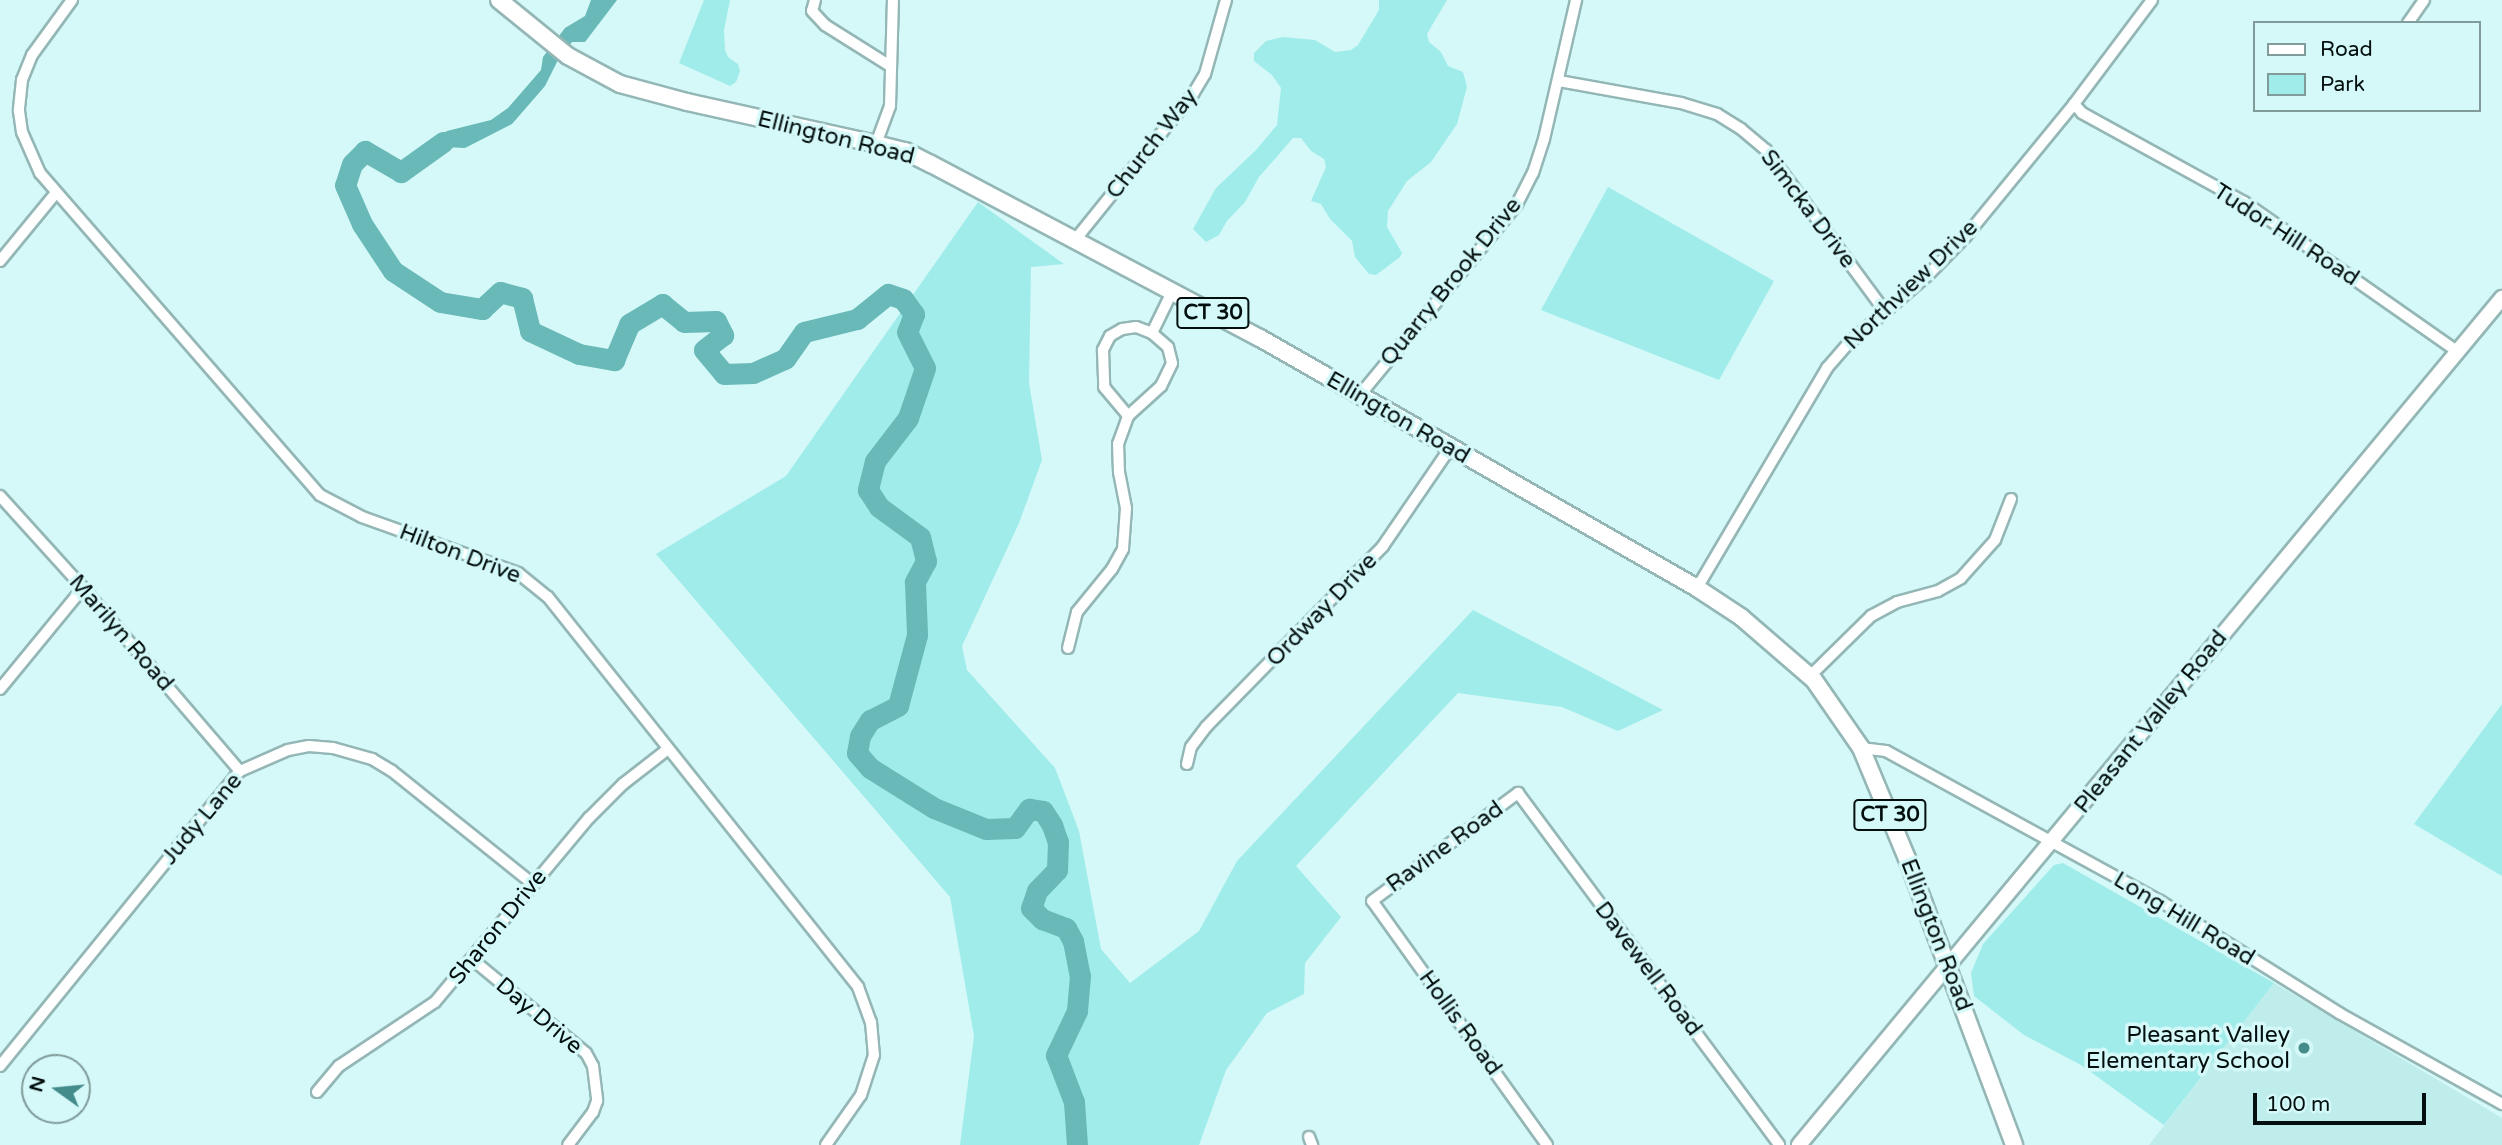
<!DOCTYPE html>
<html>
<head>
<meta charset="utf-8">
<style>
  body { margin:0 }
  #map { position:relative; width:2502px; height:1145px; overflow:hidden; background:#d4f9f8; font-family:"Varela Round",sans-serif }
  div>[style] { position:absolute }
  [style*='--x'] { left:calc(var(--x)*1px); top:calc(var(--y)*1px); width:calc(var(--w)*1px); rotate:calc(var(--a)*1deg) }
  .built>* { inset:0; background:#bfedec }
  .green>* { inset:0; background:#a0ecea }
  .water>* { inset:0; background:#68b9b7 }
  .river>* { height:21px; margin:-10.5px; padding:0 10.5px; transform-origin:10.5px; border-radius:10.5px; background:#68b9b7 }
  .roads { filter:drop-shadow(2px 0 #94b7b6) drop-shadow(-2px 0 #94b7b6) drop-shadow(0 2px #94b7b6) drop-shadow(0 -2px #94b7b6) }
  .minor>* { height:10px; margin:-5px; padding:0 5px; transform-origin:5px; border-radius:5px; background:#fff }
  .secondary>* { height:14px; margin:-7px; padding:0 7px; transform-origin:7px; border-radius:7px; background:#fff }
  .primary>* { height:16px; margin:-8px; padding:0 8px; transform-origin:8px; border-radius:8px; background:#fff }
  .dots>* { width:19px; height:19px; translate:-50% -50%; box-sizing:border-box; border:4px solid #d4f9f8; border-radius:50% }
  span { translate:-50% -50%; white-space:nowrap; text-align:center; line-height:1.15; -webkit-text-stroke:7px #d4f9f8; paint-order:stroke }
  .shield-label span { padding:2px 5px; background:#d4f9f8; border:2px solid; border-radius:5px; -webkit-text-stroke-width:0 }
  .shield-label { font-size:21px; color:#030e0e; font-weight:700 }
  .street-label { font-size:23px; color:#030e0e }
  .poi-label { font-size:23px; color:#030e0e }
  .right { translate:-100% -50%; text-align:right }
  .legend { position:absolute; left:2253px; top:21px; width:228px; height:91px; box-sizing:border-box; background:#d4f9f8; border:2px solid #809b9a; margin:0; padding:9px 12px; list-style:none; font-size:21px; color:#030e0e }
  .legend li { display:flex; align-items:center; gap:14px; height:35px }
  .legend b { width:35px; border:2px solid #809b9a }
  .north { position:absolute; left:21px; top:1054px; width:70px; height:70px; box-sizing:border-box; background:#d4f9f8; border:2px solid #809b9a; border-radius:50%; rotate:285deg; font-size:19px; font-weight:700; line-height:28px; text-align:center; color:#030e0e }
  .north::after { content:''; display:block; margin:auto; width:24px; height:32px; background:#448b8b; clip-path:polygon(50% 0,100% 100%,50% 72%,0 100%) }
  .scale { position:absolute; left:2253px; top:1093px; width:173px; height:32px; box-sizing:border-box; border:4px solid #030e0e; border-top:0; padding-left:9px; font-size:21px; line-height:24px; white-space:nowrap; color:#030e0e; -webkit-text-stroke:5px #d4f9f8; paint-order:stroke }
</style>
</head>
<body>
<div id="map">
  <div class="built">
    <div style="clip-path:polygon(2274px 983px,2502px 1118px,2502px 1145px,2149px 1145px)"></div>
  </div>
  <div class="green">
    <div style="clip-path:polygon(704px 0,730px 0,724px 30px,725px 50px,728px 57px,738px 64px,740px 71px,736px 82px,730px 86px,679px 63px)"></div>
    <div style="clip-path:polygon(1379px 0,1447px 0,1427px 34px,1429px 42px,1441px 52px,1448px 66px,1463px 72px,1467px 87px,1457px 124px,1431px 162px,1407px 181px,1388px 211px,1387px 227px,1402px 253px,1400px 257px,1376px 275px,1369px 274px,1355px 257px,1352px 241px,1330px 219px,1321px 204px,1311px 201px,1326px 167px,1324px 159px,1311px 151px,1301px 138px,1293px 138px,1259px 177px,1245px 202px,1227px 221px,1219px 235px,1206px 242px,1193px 229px,1216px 188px,1256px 150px,1277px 125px,1281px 88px,1272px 75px,1254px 61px,1254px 53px,1266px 41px,1283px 37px,1315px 40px,1335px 52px,1351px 50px,1358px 45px,1379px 10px)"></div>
    <div style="clip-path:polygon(1608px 187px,1774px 281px,1719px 380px,1541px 310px)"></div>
    <div style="clip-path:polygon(978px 202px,1064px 264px,1031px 267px,1029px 383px,1042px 460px,1019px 523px,962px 646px,967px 670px,1055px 768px,1079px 831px,1101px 949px,1130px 983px,1199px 931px,1237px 861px,1473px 610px,1663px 710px,1618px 731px,1562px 707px,1458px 693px,1296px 866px,1341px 917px,1305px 963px,1304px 994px,1267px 1013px,1226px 1070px,1199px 1145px,960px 1145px,974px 1036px,950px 897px,656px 554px,786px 476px)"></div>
    <div style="clip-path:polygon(2502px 704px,2502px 876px,2414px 824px)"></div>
    <div style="clip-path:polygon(2063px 863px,2274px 983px,2164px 1125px,2081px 1065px,2024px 1035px,1974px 996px,1971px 973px,1983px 944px,2054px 865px)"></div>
  </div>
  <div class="water">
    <div style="clip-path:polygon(591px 0,617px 0,585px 42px,572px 42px,557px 62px,545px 86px,512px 124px,465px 148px,443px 147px,425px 159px,421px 159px,420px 155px,427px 145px,447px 131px,491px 120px,508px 108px,541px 70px,543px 57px,565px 28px,585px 16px)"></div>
  </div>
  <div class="river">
    <div style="--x:443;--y:142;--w:52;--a:144.5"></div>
    <div style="--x:401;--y:172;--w:42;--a:-149.7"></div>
    <div style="--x:365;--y:151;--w:18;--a:135"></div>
    <div style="--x:352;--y:164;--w:22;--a:108"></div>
    <div style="--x:345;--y:185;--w:43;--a:66.4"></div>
    <div style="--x:362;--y:224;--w:56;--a:56.6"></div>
    <div style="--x:393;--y:271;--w:56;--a:33.4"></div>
    <div style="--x:440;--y:302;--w:43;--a:9.5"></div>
    <div style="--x:482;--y:309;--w:25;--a:-43"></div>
    <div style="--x:500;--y:292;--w:23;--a:15"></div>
    <div style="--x:522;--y:298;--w:34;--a:76"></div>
    <div style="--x:530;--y:331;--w:54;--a:25.1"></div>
    <div style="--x:579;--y:354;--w:36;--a:10"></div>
    <div style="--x:614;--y:360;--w:39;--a:-67"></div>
    <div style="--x:629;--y:324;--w:39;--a:-31"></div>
    <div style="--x:662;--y:304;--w:28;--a:39"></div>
    <div style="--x:684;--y:322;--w:32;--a:-2"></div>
    <div style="--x:716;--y:321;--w:16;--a:63"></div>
    <div style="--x:723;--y:335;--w:24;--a:142"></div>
    <div style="--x:704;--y:350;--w:31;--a:50"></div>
    <div style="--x:724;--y:374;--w:29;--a:-2"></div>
    <div style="--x:753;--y:373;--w:35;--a:-24"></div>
    <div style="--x:785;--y:359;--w:33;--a:-55"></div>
    <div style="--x:804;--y:332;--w:55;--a:-13.8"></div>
    <div style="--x:857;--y:319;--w:40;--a:-39"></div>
    <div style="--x:888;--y:294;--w:16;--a:18"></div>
    <div style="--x:903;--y:299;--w:19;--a:54"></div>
    <div style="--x:914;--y:314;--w:19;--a:111"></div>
    <div style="--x:907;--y:332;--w:40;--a:63.4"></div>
    <div style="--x:925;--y:368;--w:53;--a:108.8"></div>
    <div style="--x:908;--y:418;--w:54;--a:127.5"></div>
    <div style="--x:875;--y:461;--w:30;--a:104"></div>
    <div style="--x:868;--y:490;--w:20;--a:57"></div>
    <div style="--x:879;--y:507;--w:51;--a:36.2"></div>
    <div style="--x:920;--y:537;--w:25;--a:76"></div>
    <div style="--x:926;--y:561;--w:24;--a:118"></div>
    <div style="--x:915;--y:582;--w:53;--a:87.8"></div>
    <div style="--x:917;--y:635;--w:73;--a:105"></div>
    <div style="--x:898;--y:706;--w:31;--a:153"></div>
    <div style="--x:870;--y:720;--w:19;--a:122"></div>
    <div style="--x:860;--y:736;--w:17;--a:100"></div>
    <div style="--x:857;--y:753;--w:20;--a:49"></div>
    <div style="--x:870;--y:768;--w:75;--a:32"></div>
    <div style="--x:934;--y:808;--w:56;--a:22"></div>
    <div style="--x:986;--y:829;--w:29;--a:-2"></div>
    <div style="--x:1015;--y:828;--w:24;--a:-54"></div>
    <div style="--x:1029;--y:809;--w:14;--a:8"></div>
    <div style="--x:1043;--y:811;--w:17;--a:57"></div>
    <div style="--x:1052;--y:825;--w:18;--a:71"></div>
    <div style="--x:1058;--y:842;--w:28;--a:92"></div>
    <div style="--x:1057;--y:870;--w:29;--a:134"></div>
    <div style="--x:1037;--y:891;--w:18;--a:109"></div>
    <div style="--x:1031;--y:908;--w:16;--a:45"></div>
    <div style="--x:1042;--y:919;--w:26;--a:21"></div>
    <div style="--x:1066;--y:928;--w:15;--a:62"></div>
    <div style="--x:1073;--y:941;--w:36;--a:79"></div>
    <div style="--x:1080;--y:976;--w:35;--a:95"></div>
    <div style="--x:1077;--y:1011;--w:49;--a:115.5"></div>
    <div style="--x:1056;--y:1055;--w:50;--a:69"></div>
    <div style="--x:1074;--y:1102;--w:43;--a:86"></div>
  </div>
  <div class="roads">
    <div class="minor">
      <div style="--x:72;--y:0;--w:68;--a:126"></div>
      <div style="--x:32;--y:55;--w:27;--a:112"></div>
      <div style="--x:22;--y:80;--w:31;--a:96"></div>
      <div style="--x:19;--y:111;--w:21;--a:82"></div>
      <div style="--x:22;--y:132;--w:45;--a:66.3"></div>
      <div style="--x:40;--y:173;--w:427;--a:49"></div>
      <div style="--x:320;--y:495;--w:47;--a:27.6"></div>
      <div style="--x:362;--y:517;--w:166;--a:19.7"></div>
      <div style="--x:518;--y:573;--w:38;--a:39"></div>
      <div style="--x:548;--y:597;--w:498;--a:51.5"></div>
      <div style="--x:858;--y:987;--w:37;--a:70"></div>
      <div style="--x:871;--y:1022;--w:33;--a:85"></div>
      <div style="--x:874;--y:1055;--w:42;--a:108"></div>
      <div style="--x:861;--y:1095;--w:61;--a:125"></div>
      <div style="--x:815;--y:0;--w:11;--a:105"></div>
      <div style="--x:812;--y:11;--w:19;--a:47"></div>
      <div style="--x:825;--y:25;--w:77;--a:32.2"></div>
      <div style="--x:2408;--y:23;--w:28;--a:-55"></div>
      <div style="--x:1559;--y:81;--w:124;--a:10.2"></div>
      <div style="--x:1681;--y:103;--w:38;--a:17"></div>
      <div style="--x:1717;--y:114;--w:28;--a:32"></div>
      <div style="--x:1741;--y:129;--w:33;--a:40"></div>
      <div style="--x:1766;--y:150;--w:199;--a:53.6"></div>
      <div style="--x:2074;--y:104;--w:12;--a:48"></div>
      <div style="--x:2082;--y:113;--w:185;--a:28.8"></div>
      <div style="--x:2244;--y:202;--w:261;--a:35"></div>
      <div style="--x:876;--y:144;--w:40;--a:-69.8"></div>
      <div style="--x:890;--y:106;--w:106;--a:-88.4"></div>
      <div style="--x:1075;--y:240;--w:188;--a:-51.1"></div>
      <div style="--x:1193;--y:94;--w:23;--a:-59"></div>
      <div style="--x:1205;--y:74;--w:77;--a:-74.2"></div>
      <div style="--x:0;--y:261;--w:87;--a:-50.6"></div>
      <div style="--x:1152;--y:333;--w:46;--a:-64"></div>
      <div style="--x:1359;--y:396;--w:249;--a:-50.5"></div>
      <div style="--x:1517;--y:204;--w:35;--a:-63"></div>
      <div style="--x:1533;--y:173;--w:36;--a:-72"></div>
      <div style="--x:1544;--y:139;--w:143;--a:-77"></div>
      <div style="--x:0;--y:496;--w:124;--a:47.9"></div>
      <div style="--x:83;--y:588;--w:241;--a:49.4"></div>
      <div style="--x:1697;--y:588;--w:256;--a:-59.4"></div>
      <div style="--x:1827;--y:368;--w:35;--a:-49"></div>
      <div style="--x:1850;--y:342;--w:103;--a:-40.7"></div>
      <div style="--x:1928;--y:275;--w:54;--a:-45.7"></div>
      <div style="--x:1966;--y:236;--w:171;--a:-50.7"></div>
      <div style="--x:2074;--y:104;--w:130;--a:-53.1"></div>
      <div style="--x:1068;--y:648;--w:37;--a:-76"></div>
      <div style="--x:1077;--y:612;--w:55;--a:-50.9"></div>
      <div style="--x:1112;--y:569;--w:23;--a:-61"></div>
      <div style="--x:1123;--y:549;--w:41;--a:-85.8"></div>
      <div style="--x:1126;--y:508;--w:37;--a:-101"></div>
      <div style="--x:1119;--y:472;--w:28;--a:-92"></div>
      <div style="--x:1118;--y:444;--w:30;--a:-70"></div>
      <div style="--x:1128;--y:416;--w:45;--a:-42.3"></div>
      <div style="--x:1161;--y:386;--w:25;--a:-64"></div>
      <div style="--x:1172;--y:363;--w:16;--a:-104"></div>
      <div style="--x:1168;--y:347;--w:21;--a:-139"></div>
      <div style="--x:1152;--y:333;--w:17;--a:-159"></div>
      <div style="--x:1136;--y:327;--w:14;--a:172"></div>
      <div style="--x:1122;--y:329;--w:14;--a:150"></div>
      <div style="--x:1110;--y:336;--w:16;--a:117"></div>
      <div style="--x:1103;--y:350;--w:37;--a:88"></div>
      <div style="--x:1104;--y:387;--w:38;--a:50"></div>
      <div style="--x:1810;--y:676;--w:86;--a:-44.5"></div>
      <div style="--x:1871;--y:616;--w:30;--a:-28"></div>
      <div style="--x:1897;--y:602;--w:42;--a:-15"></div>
      <div style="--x:1938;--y:591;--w:26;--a:-29"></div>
      <div style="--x:1961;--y:578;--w:51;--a:-48.2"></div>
      <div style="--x:1995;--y:540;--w:44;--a:-68.7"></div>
      <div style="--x:0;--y:689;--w:131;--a:-50.6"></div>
      <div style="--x:1861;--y:748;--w:25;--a:7"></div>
      <div style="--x:1886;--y:751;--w:312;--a:28.7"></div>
      <div style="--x:2160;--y:901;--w:211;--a:32"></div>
      <div style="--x:2339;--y:1013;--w:187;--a:29.2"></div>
      <div style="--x:1187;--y:764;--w:17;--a:-77"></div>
      <div style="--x:1191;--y:747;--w:25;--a:-53"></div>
      <div style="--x:1206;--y:727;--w:253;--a:-45.6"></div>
      <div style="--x:1383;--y:546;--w:119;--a:-55.6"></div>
      <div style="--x:473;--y:960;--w:146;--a:39.5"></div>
      <div style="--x:586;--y:1053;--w:15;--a:62"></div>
      <div style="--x:593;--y:1066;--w:35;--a:83"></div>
      <div style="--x:597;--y:1101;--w:12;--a:110"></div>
      <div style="--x:593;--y:1112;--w:41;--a:127.1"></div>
      <div style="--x:0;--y:1066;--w:380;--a:-50.9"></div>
      <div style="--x:240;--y:771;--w:52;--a:-23.6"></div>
      <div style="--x:288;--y:750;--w:21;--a:-11"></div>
      <div style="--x:309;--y:746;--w:24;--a:5"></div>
      <div style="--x:333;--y:748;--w:41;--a:15.8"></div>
      <div style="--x:372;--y:759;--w:23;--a:31"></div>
      <div style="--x:392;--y:771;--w:181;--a:38.7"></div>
      <div style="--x:317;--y:1092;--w:34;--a:-50"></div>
      <div style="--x:339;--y:1066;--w:115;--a:-33.7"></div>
      <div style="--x:435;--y:1002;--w:240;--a:-50.1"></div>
      <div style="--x:589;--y:818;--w:48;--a:-45"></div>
      <div style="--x:623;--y:784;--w:57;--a:-37.9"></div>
      <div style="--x:1309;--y:1137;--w:9;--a:69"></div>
      <div style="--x:1547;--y:1145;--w:300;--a:-125.6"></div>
      <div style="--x:1372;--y:901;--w:182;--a:-36.5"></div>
      <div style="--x:1518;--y:793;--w:438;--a:53.4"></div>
    </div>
    <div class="secondary">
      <div style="--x:1799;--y:1145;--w:1101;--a:-50.31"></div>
    </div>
    <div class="primary">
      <div style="--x:499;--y:0;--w:89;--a:39.1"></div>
      <div style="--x:568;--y:56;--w:59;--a:28.3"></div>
      <div style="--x:620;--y:84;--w:69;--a:15"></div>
      <div style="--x:687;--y:102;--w:194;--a:12.5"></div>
      <div style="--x:876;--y:144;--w:30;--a:14"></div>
      <div style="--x:905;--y:151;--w:29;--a:27"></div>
      <div style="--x:931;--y:164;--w:372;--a:27.9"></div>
      <div style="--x:1260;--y:338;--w:503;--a:29.77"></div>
      <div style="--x:1697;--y:588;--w:53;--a:33.4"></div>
      <div style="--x:1741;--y:617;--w:96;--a:40.8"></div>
      <div style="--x:1814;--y:680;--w:83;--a:55.3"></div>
      <div style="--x:1861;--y:748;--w:122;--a:67.4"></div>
      <div style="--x:1908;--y:861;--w:303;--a:69.5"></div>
    </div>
  </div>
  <div class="dots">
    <div style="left:2304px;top:1048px;background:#448b8b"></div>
  </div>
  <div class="shield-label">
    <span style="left:1213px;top:313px">CT 30</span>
    <span style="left:1890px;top:815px">CT 30</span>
  </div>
  <div class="street-label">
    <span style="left:836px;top:138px;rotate:14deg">Ellington Road</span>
    <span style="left:1152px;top:144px;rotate:-52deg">Church Way</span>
    <span style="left:1808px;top:209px;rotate:53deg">Simcka Drive</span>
    <span style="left:2286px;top:235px;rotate:33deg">Tudor Hill Road</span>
    <span style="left:1451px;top:282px;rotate:-51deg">Quarry Brook Drive</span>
    <span style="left:1911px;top:285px;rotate:-44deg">Northview Drive</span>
    <span style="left:1398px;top:418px;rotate:30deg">Ellington Road</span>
    <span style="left:460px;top:554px;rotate:21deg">Hilton Drive</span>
    <span style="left:1322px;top:610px;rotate:-46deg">Ordway Drive</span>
    <span style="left:121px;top:633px;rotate:49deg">Marilyn Road</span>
    <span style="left:2151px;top:722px;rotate:-51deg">Pleasant Valley Road</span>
    <span style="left:202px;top:819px;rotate:-50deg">Judy Lane</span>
    <span style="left:1445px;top:847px;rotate:-36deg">Ravine Road</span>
    <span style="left:2184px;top:919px;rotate:31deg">Long Hill Road</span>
    <span style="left:498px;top:927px;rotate:-51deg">Sharon Drive</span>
    <span style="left:1936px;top:935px;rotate:69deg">Ellington Road</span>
    <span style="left:1648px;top:969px;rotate:53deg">Davewell Road</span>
    <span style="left:539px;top:1016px;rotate:40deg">Day Drive</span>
    <span style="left:1460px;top:1023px;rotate:54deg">Hollis Road</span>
  </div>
  <div class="poi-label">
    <span class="right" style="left:2290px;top:1048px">Pleasant Valley<br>Elementary School</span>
  </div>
  <ul class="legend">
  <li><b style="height:9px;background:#fff"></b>Road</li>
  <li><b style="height:19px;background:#a0ecea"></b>Park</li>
  </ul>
  <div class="north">N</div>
  <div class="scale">100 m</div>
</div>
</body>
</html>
